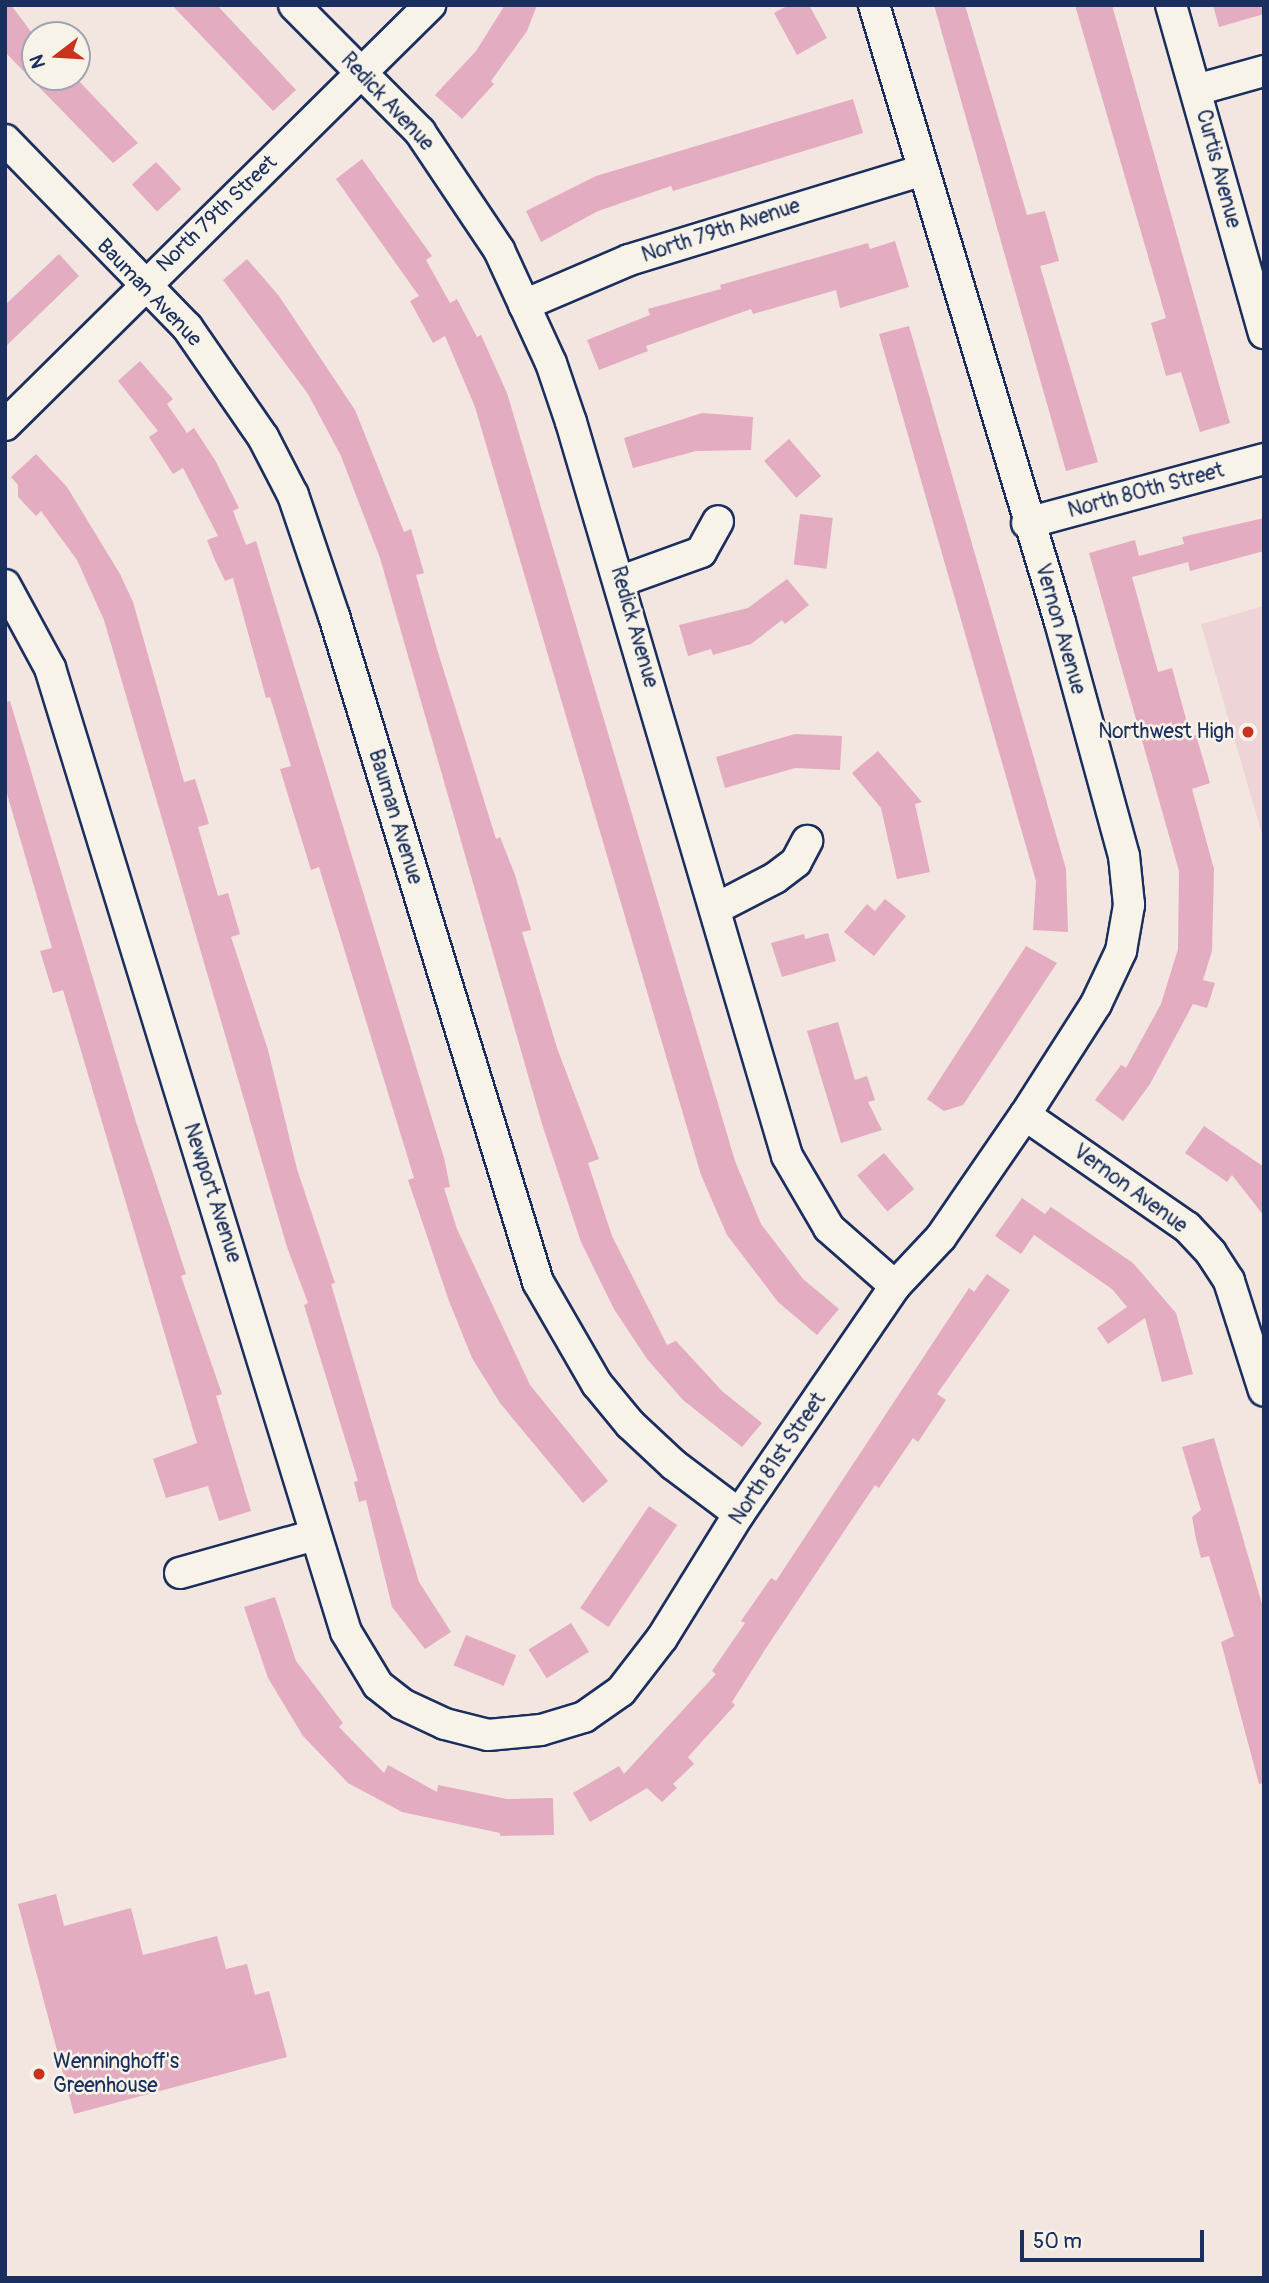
<!DOCTYPE html>
<html>
<head>
<meta charset="utf-8">
<style>
  body { margin:0 }
  #map { position:relative; width:1269px; height:2283px; overflow:hidden; background:#f3e5e0; font-family:Pangolin,sans-serif }
  div>[style] { position:absolute }
  [style*='--x'] { left:calc(var(--x)*1px); top:calc(var(--y)*1px); width:calc(var(--w)*1px); rotate:calc(var(--a)*1deg) }
  .built>* { inset:0; background:#eed4d7 }
  .building>* { inset:0; background:#e4acc1; transform-origin:0 0 }
  .roads { filter:drop-shadow(2px 0 #1b2f5e) drop-shadow(-2px 0 #1b2f5e) drop-shadow(0 2px #1b2f5e) drop-shadow(0 -2px #1b2f5e) }
  .minor>* { height:30px; margin:-15px; padding:0 15px; transform-origin:15px; border-radius:15px; background:#f7f3e8 }
  .dots>* { width:19px; height:19px; translate:-50% -50%; box-sizing:border-box; border:4px solid #f7f3e8; border-radius:50% }
  span { translate:-50% -50%; white-space:nowrap; text-align:center; line-height:1.15; -webkit-text-stroke:5px #f7f3e8; paint-order:stroke }
  .street-label { font-size:21px; color:#1b2f5e }
  .poi-label { font-size:21px; color:#1b2f5e }
  .right { translate:-100% -50%; text-align:right }
  .left { translate:0 -50%; text-align:left }
  .frame { position:absolute; inset:0; border:7px solid #1b2f5e; pointer-events:none }
  .north { position:absolute; left:21px; top:21px; width:70px; height:70px; box-sizing:border-box; background:#f7f3e8; border:2px solid #9fa5b1; border-radius:50%; rotate:253deg; font-size:19px; font-weight:700; line-height:28px; text-align:center; color:#1b2f5e }
  .north::after { content:''; display:block; margin:auto; width:24px; height:32px; background:#c8321e; clip-path:polygon(50% 0,100% 100%,50% 72%,0 100%) }
  .scale { position:absolute; left:1020px; top:2230px; width:184px; height:32px; box-sizing:border-box; border:4px solid #1b2f5e; border-top:0; padding-left:9px; font-size:21px; line-height:24px; white-space:nowrap; color:#1b2f5e; -webkit-text-stroke:5px #f7f3e8; paint-order:stroke }
</style>
</head>
<body>
<div id="map">
  <div class="built">
    <div style="clip-path:polygon(1264px 606px,1264px 841px,1201px 624px)"></div>
  </div>
  <div class="building">
    <div style="clip-path:polygon(5px 5px,11px 5px,35px 37px,35px 77px,75px 77px,138px 143px,113px 163px,5px 52px)"></div>
    <div style="clip-path:polygon(172px 5px,217px 5px,296px 90px,273px 111px)"></div>
    <div style="clip-path:polygon(505px 5px,537px 5px,527px 31px,491px 81px,494px 84px,462px 119px,435px 95px,476px 51px)"></div>
    <div style="clip-path:polygon(789px 5px,809px 5px,827px 38px,797px 55px,774px 13px)"></div>
    <div style="clip-path:polygon(934px 5px,965px 5px,1027px 215px,1045px 211px,1059px 261px,1040px 266px,1098px 462px,1066px 471px)"></div>
    <div style="clip-path:polygon(1075px 5px,1112px 5px,1230px 423px,1200px 432px,1181px 372px,1166px 376px,1151px 323px,1166px 318px)"></div>
    <div style="clip-path:polygon(1213px 5px,1264px 5px,1264px 14px,1219px 27px)"></div>
    <div style="clip-path:polygon(853px 99px,863px 133px,673px 191px,671px 186px,598px 211px,541px 242px,526px 211px,596px 176px)"></div>
    <div style="clip-path:polygon(362px 159px,432px 256px,426px 260px,450px 303px,457px 299px,477px 337px,481px 335px,507px 393px,735px 1161px,761px 1224px,803px 1279px,839px 1309px,817px 1335px,778px 1302px,727px 1235px,701px 1175px,475px 407px,445px 336px,433px 343px,410px 301px,419px 296px,336px 179px)"></div>
    <div style="left:156px;top:162px;width:37px;height:33px;rotate:47deg"></div>
    <div style="clip-path:polygon(895px 241px,909px 287px,840px 308px,836px 290px,753px 314px,751px 309px,646px 346px,648px 351px,599px 370px,587px 340px,650px 315px,648px 309px,721px 289px,720px 285px,868px 243px,870px 249px)"></div>
    <div style="clip-path:polygon(59px 254px,79px 276px,5px 347px,5px 305px)"></div>
    <div style="clip-path:polygon(247px 259px,279px 296px,355px 410px,404px 532px,411px 529px,424px 573px,416px 575px,437px 649px,496px 839px,500px 837px,515px 875px,531px 930px,522px 932px,557px 1048px,599px 1159px,588px 1163px,612px 1236px,667px 1345px,676px 1341px,723px 1392px,762px 1423px,742px 1447px,683px 1400px,647px 1359px,614px 1309px,581px 1242px,542px 1124px,380px 558px,341px 456px,308px 394px,223px 280px)"></div>
    <div style="clip-path:polygon(909px 326px,1066px 869px,1068px 932px,1033px 930px,1036px 881px,879px 334px)"></div>
    <div style="clip-path:polygon(140px 361px,173px 399px,167px 404px,187px 433px,194px 428px,215px 460px,239px 508px,233px 511px,246px 545px,256px 541px,444px 1158px,450px 1187px,444px 1188px,457px 1229px,530px 1385px,608px 1481px,583px 1503px,500px 1403px,472px 1358px,449px 1301px,408px 1180px,414px 1178px,319px 867px,311px 870px,280px 769px,291px 766px,270px 697px,266px 698px,233px 578px,225px 581px,214px 558px,207px 540px,218px 536px,183px 468px,173px 474px,149px 437px,158px 431px,118px 381px)"></div>
    <div style="clip-path:polygon(702px 413px,753px 417px,751px 450px,696px 451px,633px 468px,624px 438px)"></div>
    <div style="left:789px;top:439px;width:49px;height:33px;rotate:49deg"></div>
    <div style="clip-path:polygon(36px 454px,67px 487px,120px 574px,133px 602px,184px 782px,195px 779px,209px 824px,198px 827px,218px 896px,228px 893px,240px 934px,231px 937px,268px 1050px,297px 1169px,335px 1283px,331px 1284px,419px 1582px,451px 1632px,425px 1649px,392px 1607px,366px 1500px,359px 1502px,354px 1482px,358px 1481px,304px 1305px,308px 1303px,287px 1247px,104px 620px,77px 560px,41px 511px,36px 516px,18px 497px,18px 485px,11px 477px)"></div>
    <div style="left:800px;top:514px;width:33px;height:51px;rotate:7deg"></div>
    <div style="clip-path:polygon(1264px 518px,1264px 551px,1190px 571px,1188px 562px,1132px 577px,1158px 672px,1172px 668px,1191px 737px,1196px 735px,1210px 783px,1192px 789px,1214px 869px,1212px 951px,1203px 980px,1215px 983px,1207px 1008px,1193px 1004px,1150px 1084px,1123px 1121px,1095px 1100px,1121px 1065px,1126px 1068px,1161px 1004px,1178px 949px,1179px 871px,1089px 553px,1135px 540px,1139px 556px,1184px 544px,1182px 537px)"></div>
    <div style="clip-path:polygon(787px 579px,809px 605px,785px 624px,782px 620px,751px 644px,713px 655px,711px 649px,688px 656px,679px 625px,748px 608px)"></div>
    <div style="clip-path:polygon(10px 701px,136px 1122px,186px 1274px,181px 1276px,222px 1394px,216px 1396px,251px 1511px,219px 1521px,208px 1486px,166px 1498px,153px 1459px,197px 1443px,63px 990px,53px 993px,40px 951px,52px 948px,5px 787px,5px 702px)"></div>
    <div style="clip-path:polygon(795px 734px,842px 736px,840px 770px,795px 768px,725px 788px,716px 757px)"></div>
    <div style="clip-path:polygon(878px 751px,922px 802px,915px 804px,930px 872px,897px 879px,881px 808px,852px 773px)"></div>
    <div style="clip-path:polygon(885px 899px,906px 916px,874px 956px,844px 932px,867px 904px,875px 911px)"></div>
    <div style="clip-path:polygon(828px 933px,836px 961px,782px 977px,771px 943px,804px 934px,805px 939px)"></div>
    <div style="clip-path:polygon(1026px 946px,1057px 963px,963px 1105px,944px 1111px,927px 1099px)"></div>
    <div style="clip-path:polygon(838px 1022px,855px 1080px,867px 1076px,875px 1100px,868px 1102px,882px 1130px,841px 1143px,807px 1031px)"></div>
    <div style="clip-path:polygon(1204px 1126px,1264px 1167px,1264px 1216px,1232px 1175px,1227px 1182px,1185px 1153px)"></div>
    <div style="left:884px;top:1153px;width:47px;height:35px;rotate:50deg"></div>
    <div style="clip-path:polygon(1022px 1198px,1045px 1214px,1051px 1207px,1133px 1263px,1176px 1313px,1193px 1374px,1162px 1382px,1145px 1318px,1108px 1344px,1097px 1328px,1127px 1307px,1112px 1289px,1034px 1235px,1021px 1254px,995px 1236px)"></div>
    <div style="clip-path:polygon(987px 1274px,1010px 1290px,937px 1394px,946px 1400px,918px 1442px,913px 1438px,879px 1488px,875px 1485px,766px 1648px,732px 1702px,735px 1705px,688px 1757px,694px 1764px,673px 1784px,677px 1788px,662px 1802px,647px 1788px,590px 1822px,573px 1793px,619px 1766px,624px 1774px,716px 1674px,712px 1671px,745px 1623px,741px 1621px,771px 1578px,776px 1581px,969px 1288px,974px 1292px)"></div>
    <div style="clip-path:polygon(1214px 1438px,1264px 1611px,1264px 1783px,1259px 1784px,1221px 1642px,1234px 1636px,1209px 1556px,1201px 1558px,1196px 1539px,1192px 1517px,1201px 1510px,1182px 1447px)"></div>
    <div style="left:649px;top:1506px;width:34px;height:123px;rotate:34deg"></div>
    <div style="clip-path:polygon(275px 1597px,296px 1661px,343px 1723px,339px 1727px,384px 1773px,388px 1765px,437px 1792px,438px 1785px,507px 1799px,553px 1798px,554px 1835px,500px 1836px,500px 1833px,402px 1812px,348px 1783px,303px 1736px,268px 1678px,244px 1607px)"></div>
    <div style="left:571px;top:1623px;width:34px;height:50px;rotate:58deg"></div>
    <div style="left:466px;top:1635px;width:54px;height:33px;rotate:22deg"></div>
    <div style="clip-path:polygon(56px 1894px,64px 1926px,131px 1908px,143px 1955px,217px 1936px,226px 1969px,247px 1964px,255px 1995px,269px 1991px,287px 2057px,74px 2114px,18px 1904px)"></div>
  </div>
  <div class="roads">
    <div class="minor">
      <div style="--x:294;--y:5;--w:179;--a:45.2"></div>
      <div style="--x:420;--y:132;--w:142;--a:56.2"></div>
      <div style="--x:499;--y:250;--w:124;--a:65.3"></div>
      <div style="--x:551;--y:363;--w:62;--a:71.3"></div>
      <div style="--x:571;--y:422;--w:765;--a:73.6"></div>
      <div style="--x:787;--y:1156;--w:83;--a:59.7"></div>
      <div style="--x:829;--y:1228;--w:88;--a:41.3"></div>
      <div style="--x:1171;--y:5;--w:341;--a:74.2"></div>
      <div style="--x:1196;--y:90;--w:71;--a:-15.6"></div>
      <div style="--x:5;--y:140;--w:261;--a:45.8"></div>
      <div style="--x:187;--y:327;--w:134;--a:55.4"></div>
      <div style="--x:263;--y:437;--w:65;--a:62.7"></div>
      <div style="--x:293;--y:495;--w:128;--a:71.3"></div>
      <div style="--x:334;--y:616;--w:697;--a:72.97"></div>
      <div style="--x:538;--y:1282;--w:118;--a:60"></div>
      <div style="--x:597;--y:1384;--w:52;--a:50.5"></div>
      <div style="--x:630;--y:1424;--w:60;--a:43"></div>
      <div style="--x:674;--y:1465;--w:81;--a:37"></div>
      <div style="--x:524;--y:305;--w:114;--a:-23.2"></div>
      <div style="--x:629;--y:260;--w:307;--a:-17"></div>
      <div style="--x:5;--y:425;--w:598;--a:-44.66"></div>
      <div style="--x:1027;--y:523;--w:245;--a:-15.1"></div>
      <div style="--x:621;--y:581;--w:85;--a:-19.9"></div>
      <div style="--x:701;--y:552;--w:35;--a:-61"></div>
      <div style="--x:5;--y:585;--w:94;--a:61.5"></div>
      <div style="--x:50;--y:668;--w:1008;--a:72.93"></div>
      <div style="--x:346;--y:1632;--w:62;--a:58.9"></div>
      <div style="--x:378;--y:1685;--w:31;--a:38"></div>
      <div style="--x:402;--y:1704;--w:47;--a:24.9"></div>
      <div style="--x:445;--y:1724;--w:44;--a:14.3"></div>
      <div style="--x:488;--y:1735;--w:53;--a:-5.4"></div>
      <div style="--x:541;--y:1730;--w:45;--a:-16.8"></div>
      <div style="--x:584;--y:1717;--w:45;--a:-35.1"></div>
      <div style="--x:621;--y:1691;--w:67;--a:-52.3"></div>
      <div style="--x:662;--y:1638;--w:146;--a:-58.2"></div>
      <div style="--x:739;--y:1514;--w:276;--a:-55.6"></div>
      <div style="--x:895;--y:1286;--w:67;--a:-46.8"></div>
      <div style="--x:941;--y:1237;--w:148;--a:-55.5"></div>
      <div style="--x:1025;--y:1115;--w:132;--a:-57.4"></div>
      <div style="--x:1096;--y:1004;--w:59;--a:-64.7"></div>
      <div style="--x:1121;--y:951;--w:47;--a:-80.1"></div>
      <div style="--x:1129;--y:905;--w:49;--a:-95.8"></div>
      <div style="--x:1124;--y:856;--w:243;--a:-105.3"></div>
      <div style="--x:1060;--y:622;--w:644;--a:-106.78"></div>
      <div style="--x:717;--y:908;--w:65;--a:-27.3"></div>
      <div style="--x:775;--y:878;--w:26;--a:-37"></div>
      <div style="--x:796;--y:862;--w:24;--a:-62"></div>
      <div style="--x:1025;--y:1115;--w:197;--a:34.7"></div>
      <div style="--x:1187;--y:1227;--w:35;--a:47"></div>
      <div style="--x:1211;--y:1253;--w:33;--a:57"></div>
      <div style="--x:1229;--y:1281;--w:115;--a:72.3"></div>
      <div style="--x:180;--y:1573;--w:140;--a:-15.7"></div>
    </div>
  </div>
  <div class="dots">
    <div style="left:1248px;top:732px;background:#c8321e"></div>
    <div style="left:39px;top:2074px;background:#c8321e"></div>
  </div>
  <div class="street-label">
    <span style="left:387px;top:102px;rotate:47deg">Redick Avenue</span>
    <span style="left:1218px;top:169px;rotate:75deg">Curtis Avenue</span>
    <span style="left:217px;top:214px;rotate:-44deg">North 79th Street</span>
    <span style="left:721px;top:231px;rotate:-18deg">North 79th Avenue</span>
    <span style="left:149px;top:293px;rotate:46deg">Bauman Avenue</span>
    <span style="left:1146px;top:491px;rotate:-15deg">North 80th Street</span>
    <span style="left:634px;top:627px;rotate:74deg">Redick Avenue</span>
    <span style="left:1060px;top:629px;rotate:74deg">Vernon Avenue</span>
    <span style="left:395px;top:817px;rotate:73deg">Bauman Avenue</span>
    <span style="left:1130px;top:1189px;rotate:36deg">Vernon Avenue</span>
    <span style="left:212px;top:1193px;rotate:72deg">Newport Avenue</span>
    <span style="left:778px;top:1459px;rotate:-56deg">North 81st Street</span>
  </div>
  <div class="poi-label">
    <span class="right" style="left:1234px;top:732px">Northwest High</span>
    <span class="left" style="left:53px;top:2074px">Wenninghoff's<br>Greenhouse</span>
  </div>
  <div class="frame"></div>
  <div class="north">N</div>
  <div class="scale">50 m</div>
</div>
</body>
</html>
